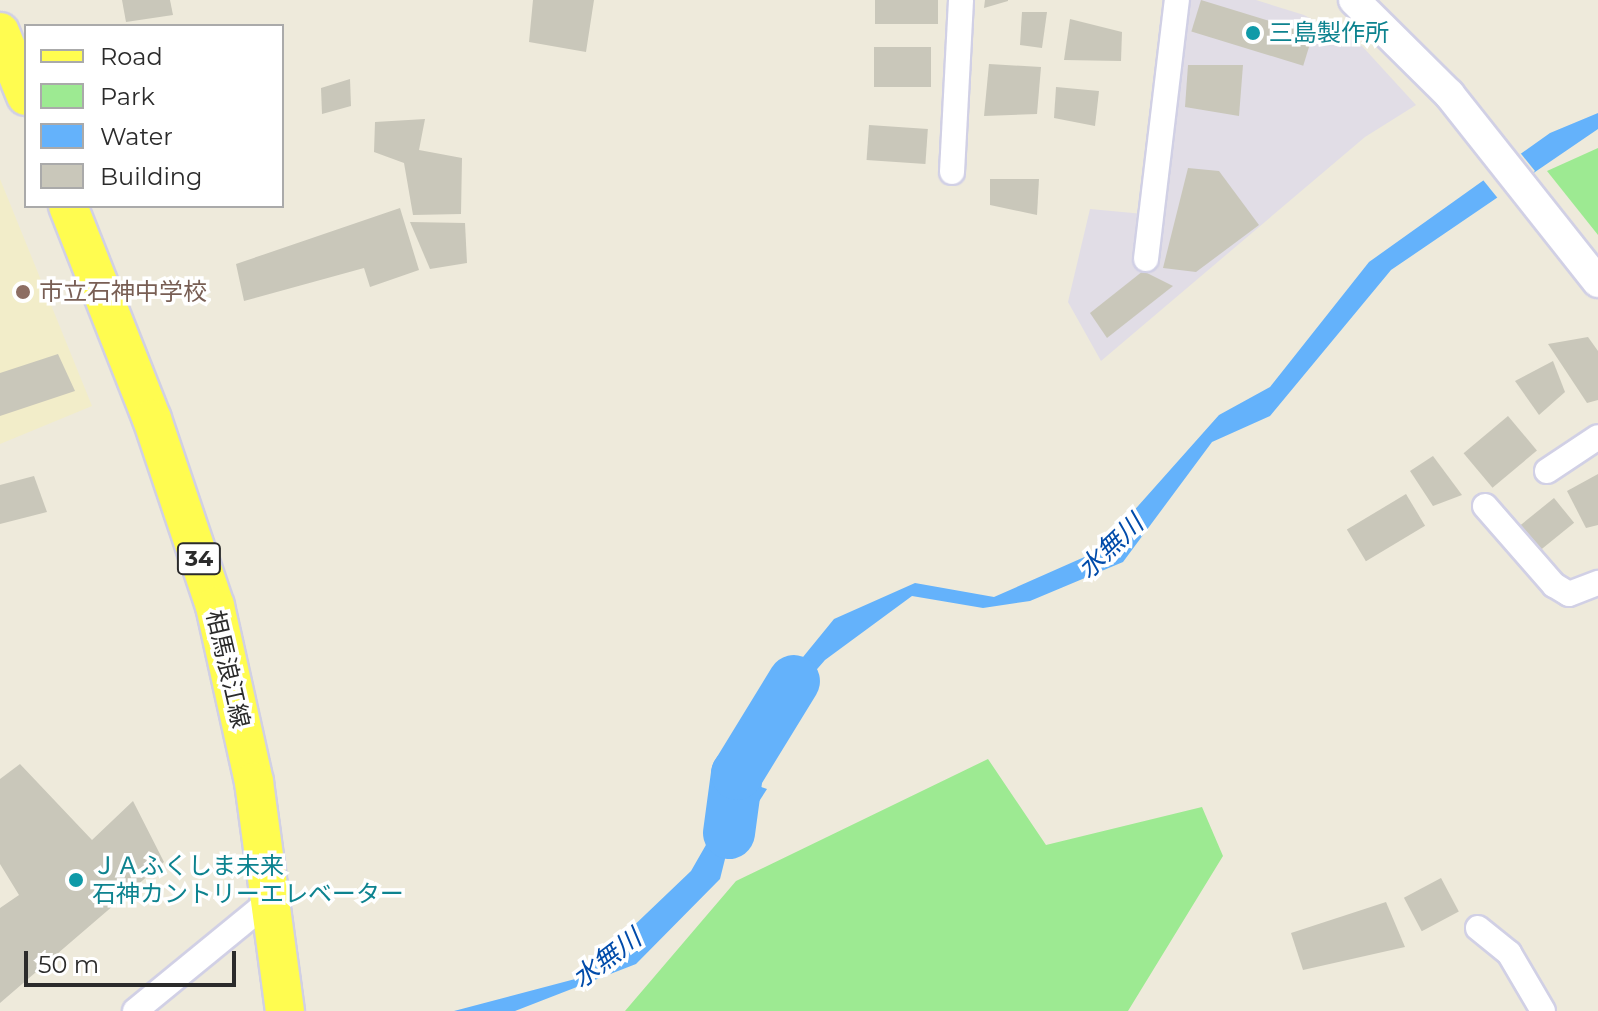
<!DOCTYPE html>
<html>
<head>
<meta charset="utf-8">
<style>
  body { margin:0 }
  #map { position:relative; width:1598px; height:1011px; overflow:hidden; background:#eeeadb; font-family:Montserrat,"Noto Sans JP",sans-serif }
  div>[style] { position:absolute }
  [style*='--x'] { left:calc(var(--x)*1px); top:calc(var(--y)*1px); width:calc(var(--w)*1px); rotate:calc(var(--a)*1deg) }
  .industrial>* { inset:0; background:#e1dde6 }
  .education>* { inset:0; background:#f2edc9 }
  .green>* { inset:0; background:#9dea92 }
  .water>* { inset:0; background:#64b2fb }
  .pier>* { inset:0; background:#eeeadb; transform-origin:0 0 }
  .river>* { height:52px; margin:-26px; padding:0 26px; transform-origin:26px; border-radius:26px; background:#64b2fb }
  .building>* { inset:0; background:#c9c7ba; transform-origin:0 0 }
  .roads { filter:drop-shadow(2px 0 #d1d0e5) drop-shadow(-2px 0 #d1d0e5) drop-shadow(0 2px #d1d0e5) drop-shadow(0 -2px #d1d0e5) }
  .minor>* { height:24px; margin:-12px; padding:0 12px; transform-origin:12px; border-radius:12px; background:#fff }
  .tertiary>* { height:30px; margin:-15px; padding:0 15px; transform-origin:15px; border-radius:15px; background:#fff }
  .primary>* { height:38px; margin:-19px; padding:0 19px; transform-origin:19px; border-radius:19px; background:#fffc50 }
  .dots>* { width:22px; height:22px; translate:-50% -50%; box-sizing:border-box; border:4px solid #fff; border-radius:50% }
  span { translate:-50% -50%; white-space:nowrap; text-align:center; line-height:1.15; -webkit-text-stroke:7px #fff; paint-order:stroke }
  .shield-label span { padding:2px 6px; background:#fff; border:2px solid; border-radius:6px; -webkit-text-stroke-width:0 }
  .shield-label { font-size:22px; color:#2b2b2b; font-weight:700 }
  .culture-label { font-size:24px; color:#0d838f }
  .left { translate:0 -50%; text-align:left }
  .education-label { font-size:24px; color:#785e54 }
  .street-label { font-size:24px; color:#2b2b2b }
  .water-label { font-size:26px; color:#004baa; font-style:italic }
  .legend { position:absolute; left:24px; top:24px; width:260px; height:184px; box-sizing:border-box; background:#fff; border:2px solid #aaa; margin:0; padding:10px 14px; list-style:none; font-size:24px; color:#2b2b2b }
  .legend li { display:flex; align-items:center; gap:16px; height:40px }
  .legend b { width:40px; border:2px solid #aaa }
  .scale { position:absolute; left:24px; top:951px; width:212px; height:36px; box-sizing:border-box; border:4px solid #2b2b2b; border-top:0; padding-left:10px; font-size:24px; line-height:28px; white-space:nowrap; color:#2b2b2b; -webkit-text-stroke:6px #fff; paint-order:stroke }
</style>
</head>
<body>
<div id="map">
  <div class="industrial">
    <div style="clip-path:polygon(1188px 0,1256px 0,1304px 15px,1362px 46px,1416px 105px,1365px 137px,1101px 361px,1068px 302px,1090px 209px,1165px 216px)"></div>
  </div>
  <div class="education">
    <div style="clip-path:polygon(0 179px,92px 406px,0 444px)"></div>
  </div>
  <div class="green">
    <div style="clip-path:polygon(1598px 148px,1598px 235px,1547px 171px)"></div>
    <div style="clip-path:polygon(988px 759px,1046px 845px,1202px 807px,1223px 856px,1128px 1011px,625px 1011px,736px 881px)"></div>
  </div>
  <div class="water">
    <div style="clip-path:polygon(1598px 113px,1598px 129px,1391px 270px,1270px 416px,1212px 442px,1123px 562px,1030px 601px,983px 608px,912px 596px,825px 660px,743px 754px,739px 779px,767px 789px,727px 851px,720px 879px,636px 964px,515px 1011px,454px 1011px,579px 978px,691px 871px,726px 810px,728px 749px,834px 619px,915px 583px,994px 597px,1098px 551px,1219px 415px,1270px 387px,1369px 262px,1550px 133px)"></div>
  </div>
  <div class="pier">
    <div style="left:1518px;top:150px;width:27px;height:46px;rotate:51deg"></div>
  </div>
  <div class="river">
    <div style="--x:729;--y:833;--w:60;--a:-82.3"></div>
    <div style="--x:737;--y:774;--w:109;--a:-58.5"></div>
  </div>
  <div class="building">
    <div style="clip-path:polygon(122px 0,170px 0,173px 15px,126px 22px)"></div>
    <div style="clip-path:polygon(533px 0,594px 0,586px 52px,529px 42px)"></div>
    <div style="left:875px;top:0;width:63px;height:24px"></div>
    <div style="clip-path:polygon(985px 0,1008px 0,1008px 1px,984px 8px)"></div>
    <div style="left:1201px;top:0;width:117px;height:33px;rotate:17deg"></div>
    <div style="clip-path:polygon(1022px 12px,1047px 12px,1042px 48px,1020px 45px)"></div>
    <div style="clip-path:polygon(1070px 19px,1122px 32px,1121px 61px,1064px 60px)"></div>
    <div style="left:874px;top:47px;width:57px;height:40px"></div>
    <div style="clip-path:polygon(989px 64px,1041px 67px,1037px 114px,984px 116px)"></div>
    <div style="clip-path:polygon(1188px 65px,1243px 65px,1239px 116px,1185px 107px)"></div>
    <div style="clip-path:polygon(350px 79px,351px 106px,322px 114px,321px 88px)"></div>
    <div style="clip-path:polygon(1056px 87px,1099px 91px,1095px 126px,1054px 118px)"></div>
    <div style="clip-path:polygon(425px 119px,419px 150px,462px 158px,461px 214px,413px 215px,404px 163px,374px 152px,375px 122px)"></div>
    <div style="left:869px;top:125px;width:59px;height:35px;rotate:4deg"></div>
    <div style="clip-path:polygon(1188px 168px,1219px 171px,1259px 225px,1196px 272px,1163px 268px)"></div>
    <div style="clip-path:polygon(990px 179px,1039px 179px,1037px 215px,990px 205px)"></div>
    <div style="clip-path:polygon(400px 208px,419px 270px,370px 287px,364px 268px,244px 301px,236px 264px)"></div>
    <div style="clip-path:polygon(410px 222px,465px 223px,467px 263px,430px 269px)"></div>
    <div style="clip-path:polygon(1143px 271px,1173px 286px,1107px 338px,1090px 313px)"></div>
    <div style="clip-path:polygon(1588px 337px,1598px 351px,1598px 400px,1587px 403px,1548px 344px)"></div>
    <div style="clip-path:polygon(58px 354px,75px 391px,0 416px,0 373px)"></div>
    <div style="clip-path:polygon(1553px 361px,1565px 392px,1539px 415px,1515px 381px)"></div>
    <div style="left:1508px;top:416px;width:45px;height:58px;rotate:50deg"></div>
    <div style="clip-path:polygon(1433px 456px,1462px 495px,1433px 506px,1410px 471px)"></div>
    <div style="clip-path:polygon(1598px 474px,1598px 525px,1586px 528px,1567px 491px)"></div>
    <div style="clip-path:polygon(34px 476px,47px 512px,0 524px,0 485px)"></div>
    <div style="left:1406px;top:494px;width:37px;height:69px;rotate:59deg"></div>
    <div style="left:1554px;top:498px;width:32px;height:44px;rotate:51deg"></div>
    <div style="clip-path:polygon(20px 764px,92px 840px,133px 801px,164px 862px,0 1003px,0 908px,19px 895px,0 864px,0 779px)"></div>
    <div style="left:1441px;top:878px;width:38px;height:42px;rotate:62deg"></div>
    <div style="clip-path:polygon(1386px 902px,1405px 947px,1303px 970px,1291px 933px)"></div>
  </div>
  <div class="roads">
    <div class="minor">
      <div style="--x:952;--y:172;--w:172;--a:-87"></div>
      <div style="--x:1146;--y:259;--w:261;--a:-83.2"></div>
      <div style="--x:1547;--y:471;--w:61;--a:-33.7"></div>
      <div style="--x:1485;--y:506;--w:105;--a:48.9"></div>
      <div style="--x:1554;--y:585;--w:17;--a:31"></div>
      <div style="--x:1569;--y:594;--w:31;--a:-21"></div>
      <div style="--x:1478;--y:928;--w:40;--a:39"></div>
      <div style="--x:1509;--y:953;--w:67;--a:59.6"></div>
      <div style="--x:135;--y:1011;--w:178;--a:-39.3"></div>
    </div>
    <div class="tertiary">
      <div style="--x:1354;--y:0;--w:134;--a:44.7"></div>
      <div style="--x:1449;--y:94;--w:240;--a:51.6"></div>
    </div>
    <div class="primary">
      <div style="--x:0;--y:32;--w:69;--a:67.9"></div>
      <div style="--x:68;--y:206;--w:229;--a:68.5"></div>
      <div style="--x:152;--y:419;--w:197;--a:71.4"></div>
      <div style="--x:215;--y:606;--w:180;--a:77.5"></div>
      <div style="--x:254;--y:782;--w:231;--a:82.3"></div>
    </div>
  </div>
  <div class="dots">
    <div style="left:1253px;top:33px;background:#0f9aa8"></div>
    <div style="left:23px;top:292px;background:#8d6e63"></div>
    <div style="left:76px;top:880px;background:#0f9aa8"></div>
  </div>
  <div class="shield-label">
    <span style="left:199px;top:559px">34</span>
  </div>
  <div class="culture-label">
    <span class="left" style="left:1269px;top:33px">三島製作所</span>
    <span class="left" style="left:92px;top:880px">ＪＡふくしま未来<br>石神カントリーエレベーター</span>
  </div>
  <div class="education-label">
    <span class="left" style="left:39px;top:292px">市立石神中学校</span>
  </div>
  <div class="street-label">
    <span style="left:228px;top:669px;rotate:77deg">相馬浪江線</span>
  </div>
  <div class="water-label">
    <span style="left:1111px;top:547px;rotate:-44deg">水無川</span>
    <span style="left:607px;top:959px;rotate:-37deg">水無川</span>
  </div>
  <ul class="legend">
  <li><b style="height:10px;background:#fffc50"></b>Road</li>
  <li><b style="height:22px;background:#9dea92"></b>Park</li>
  <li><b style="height:22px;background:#64b2fb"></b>Water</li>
  <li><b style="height:22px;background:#c9c7ba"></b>Building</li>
  </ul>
  <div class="scale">50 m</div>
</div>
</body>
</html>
